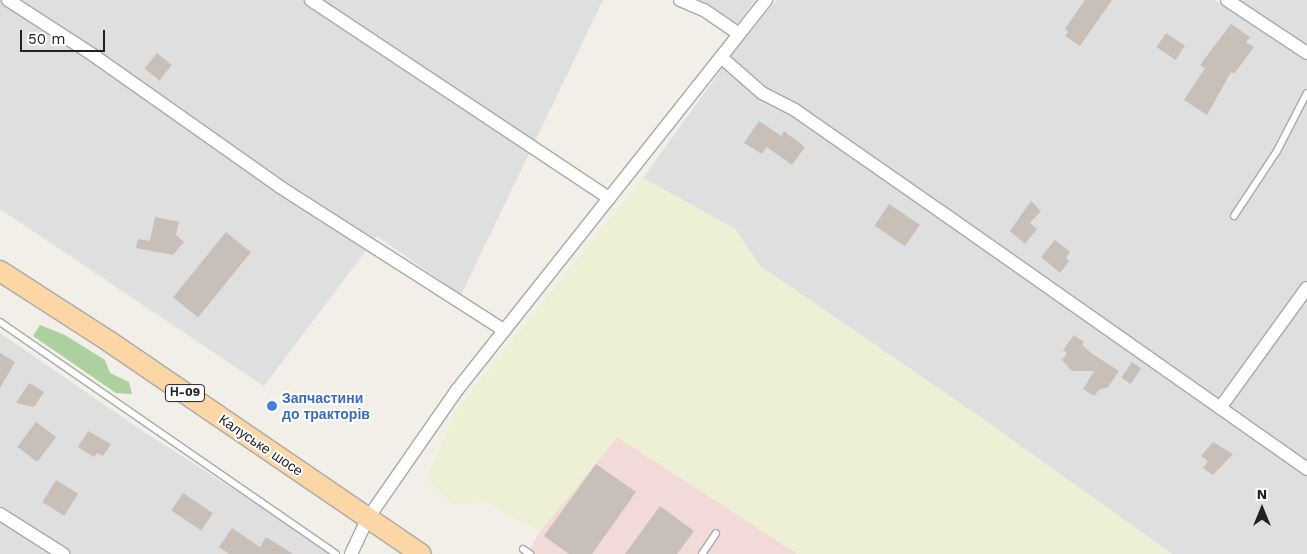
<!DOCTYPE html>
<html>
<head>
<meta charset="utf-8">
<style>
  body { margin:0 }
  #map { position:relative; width:1307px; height:554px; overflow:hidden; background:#f2efe9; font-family:"Work Sans",sans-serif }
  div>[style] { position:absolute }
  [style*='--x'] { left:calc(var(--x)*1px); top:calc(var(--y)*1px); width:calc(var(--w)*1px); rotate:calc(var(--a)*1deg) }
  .residential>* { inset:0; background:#e0dfdf }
  .commercial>* { inset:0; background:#f2dad9 }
  .farmland>* { inset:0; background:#eef0d5 }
  .forest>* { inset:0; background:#add19e }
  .building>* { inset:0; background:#c7bfb8; transform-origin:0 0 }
  .roads { filter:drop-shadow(1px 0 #a9a9a9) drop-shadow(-1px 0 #a9a9a9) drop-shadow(0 1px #a9a9a9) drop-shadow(0 -1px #a9a9a9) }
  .lane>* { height:6px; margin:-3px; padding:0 3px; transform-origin:3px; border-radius:3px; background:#fff }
  .street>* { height:12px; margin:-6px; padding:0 6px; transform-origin:6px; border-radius:6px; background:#fff }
  .primary>* { height:20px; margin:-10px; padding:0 10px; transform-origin:10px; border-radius:10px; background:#fcd6a4 }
  .dots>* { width:14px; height:14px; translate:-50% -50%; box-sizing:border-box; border:2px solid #fff; border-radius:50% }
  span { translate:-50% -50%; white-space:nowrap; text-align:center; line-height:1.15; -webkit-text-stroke:4px #fff; paint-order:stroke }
  .shield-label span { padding:1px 4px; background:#fff; border:1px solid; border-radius:4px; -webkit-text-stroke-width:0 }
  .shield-label { font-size:12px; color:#222; font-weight:700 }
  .shop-label { font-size:14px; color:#366cbe; font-weight:700 }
  .left { translate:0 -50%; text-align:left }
  .street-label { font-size:14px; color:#222 }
  .north { position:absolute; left:1237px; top:484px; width:50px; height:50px; -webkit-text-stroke:4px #fff; paint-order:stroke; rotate:0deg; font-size:14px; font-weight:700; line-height:20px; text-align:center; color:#222 }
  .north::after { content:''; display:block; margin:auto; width:18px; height:22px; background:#222; clip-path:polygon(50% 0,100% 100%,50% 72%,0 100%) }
  .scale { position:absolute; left:20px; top:30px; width:85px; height:22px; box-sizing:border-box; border:2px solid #222; border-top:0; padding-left:6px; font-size:15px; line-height:18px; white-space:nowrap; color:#222; -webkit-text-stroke:4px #fff; paint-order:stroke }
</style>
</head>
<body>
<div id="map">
  <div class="residential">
    <div style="clip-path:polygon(0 0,603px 0,461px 295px,377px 236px,264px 386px,0 209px)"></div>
    <div style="clip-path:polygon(692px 0,755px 0,737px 24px,731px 23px)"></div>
    <div style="clip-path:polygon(777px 0,1215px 0,1307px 60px,1307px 280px,1286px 311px,1307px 294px,1307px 554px,1172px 554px,973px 412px,760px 266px,735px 229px,643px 178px,733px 53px)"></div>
    <div style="clip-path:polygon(1235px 0,1307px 0,1307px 48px)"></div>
    <div style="clip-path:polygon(0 333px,141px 430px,335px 554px,0 554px)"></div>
  </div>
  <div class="commercial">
    <div style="clip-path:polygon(617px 437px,798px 554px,527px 554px,540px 532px)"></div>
  </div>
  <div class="farmland">
    <div style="clip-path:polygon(643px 178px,735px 229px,760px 266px,973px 412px,1172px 554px,798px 554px,617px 437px,540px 532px,486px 503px,454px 505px,426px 480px,455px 412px)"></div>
  </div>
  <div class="forest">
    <div style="clip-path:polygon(40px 325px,65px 335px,105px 360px,110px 373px,129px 382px,132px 394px,116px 393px,33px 336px)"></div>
  </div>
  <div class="building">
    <div style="clip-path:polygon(1085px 0,1112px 0,1080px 46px,1065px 36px,1068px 32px,1065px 29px)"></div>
    <div style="clip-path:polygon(1231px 24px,1250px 37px,1246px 42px,1254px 47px,1234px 74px,1231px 72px,1207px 115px,1184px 100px,1205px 68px,1200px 65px)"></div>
    <div style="left:1166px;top:33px;width:23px;height:17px;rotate:34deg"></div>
    <div style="left:157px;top:53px;width:19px;height:20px;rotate:39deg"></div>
    <div style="clip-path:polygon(759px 121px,781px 136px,784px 131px,805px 147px,792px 165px,767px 147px,762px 154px,744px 143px)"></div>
    <div style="clip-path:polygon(1031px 201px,1041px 211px,1030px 223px,1037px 229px,1025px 244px,1010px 231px)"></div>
    <div style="left:889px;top:204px;width:37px;height:26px;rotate:34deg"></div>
    <div style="clip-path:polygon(155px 217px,179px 222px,176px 235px,184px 242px,173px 255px,136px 248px,138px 239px,150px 241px)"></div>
    <div style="left:226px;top:232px;width:32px;height:84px;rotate:39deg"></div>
    <div style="clip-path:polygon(1055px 240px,1070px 252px,1066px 258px,1069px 261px,1060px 273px,1041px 257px)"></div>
    <div style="clip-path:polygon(1074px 335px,1084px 342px,1082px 345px,1091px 353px,1119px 371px,1108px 387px,1099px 390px,1094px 396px,1083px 389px,1094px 371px,1072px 371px,1062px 360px,1067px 353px,1063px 350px)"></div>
    <div style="clip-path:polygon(0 353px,15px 362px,0 388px)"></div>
    <div style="left:1132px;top:362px;width:11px;height:19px;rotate:34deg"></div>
    <div style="clip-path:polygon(29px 383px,44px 392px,34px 407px,16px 403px)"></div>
    <div style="left:36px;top:422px;width:25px;height:31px;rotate:37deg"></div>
    <div style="clip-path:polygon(88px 431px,111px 444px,103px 456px,97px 453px,94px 457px,78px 447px)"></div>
    <div style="clip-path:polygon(1213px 442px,1233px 454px,1213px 475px,1203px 468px,1208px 461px,1201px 456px)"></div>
    <div style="clip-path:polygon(596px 464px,636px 492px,592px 554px,569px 554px,544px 536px)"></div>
    <div style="left:56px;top:480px;width:26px;height:26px;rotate:32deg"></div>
    <div style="left:183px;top:493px;width:36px;height:21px;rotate:34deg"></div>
    <div style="clip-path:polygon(660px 506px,694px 531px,677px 554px,625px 554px)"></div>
    <div style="clip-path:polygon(232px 528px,260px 547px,266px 537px,293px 554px,229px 554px,219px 547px)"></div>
  </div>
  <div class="roads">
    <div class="lane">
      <div style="--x:1234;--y:216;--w:78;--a:-56.5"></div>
      <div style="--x:1277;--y:151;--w:65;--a:-62.7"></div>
      <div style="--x:0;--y:322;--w:408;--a:34.6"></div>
      <div style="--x:523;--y:549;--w:9;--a:36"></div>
      <div style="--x:702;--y:554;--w:25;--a:-56"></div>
    </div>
    <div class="street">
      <div style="--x:8;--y:0;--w:105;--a:32.9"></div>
      <div style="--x:96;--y:57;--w:225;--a:35.2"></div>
      <div style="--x:280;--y:187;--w:266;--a:32.6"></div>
      <div style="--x:311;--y:0;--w:358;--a:33.6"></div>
      <div style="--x:680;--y:0;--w:26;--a:23"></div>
      <div style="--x:704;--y:10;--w:42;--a:34.4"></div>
      <div style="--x:1227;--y:0;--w:96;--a:33.5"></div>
      <div style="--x:721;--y:57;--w:55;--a:41.3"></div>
      <div style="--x:762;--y:93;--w:37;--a:27"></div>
      <div style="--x:795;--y:110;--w:177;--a:34.9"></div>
      <div style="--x:940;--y:211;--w:449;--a:35.1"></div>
      <div style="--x:1220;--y:408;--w:148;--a:-54.1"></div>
      <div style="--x:0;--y:514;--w:75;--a:32.4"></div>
      <div style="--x:351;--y:554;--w:40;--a:-65"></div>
      <div style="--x:368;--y:518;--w:156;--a:-55.2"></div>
      <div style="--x:457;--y:390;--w:498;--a:-51.6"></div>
    </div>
    <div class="primary">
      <div style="--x:0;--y:271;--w:131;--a:32.8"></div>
      <div style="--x:110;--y:342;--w:376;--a:34.3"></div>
    </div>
  </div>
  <div class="dots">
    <div style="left:272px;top:406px;background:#3f7fe0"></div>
  </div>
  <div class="shield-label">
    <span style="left:185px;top:393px">Н-09</span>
  </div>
  <div class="shop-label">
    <span class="left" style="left:282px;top:406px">Запчастини<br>до тракторів</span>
  </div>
  <div class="street-label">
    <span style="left:261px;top:445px;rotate:34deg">Калуське шосе</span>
  </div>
  <div class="north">N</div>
  <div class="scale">50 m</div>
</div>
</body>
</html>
